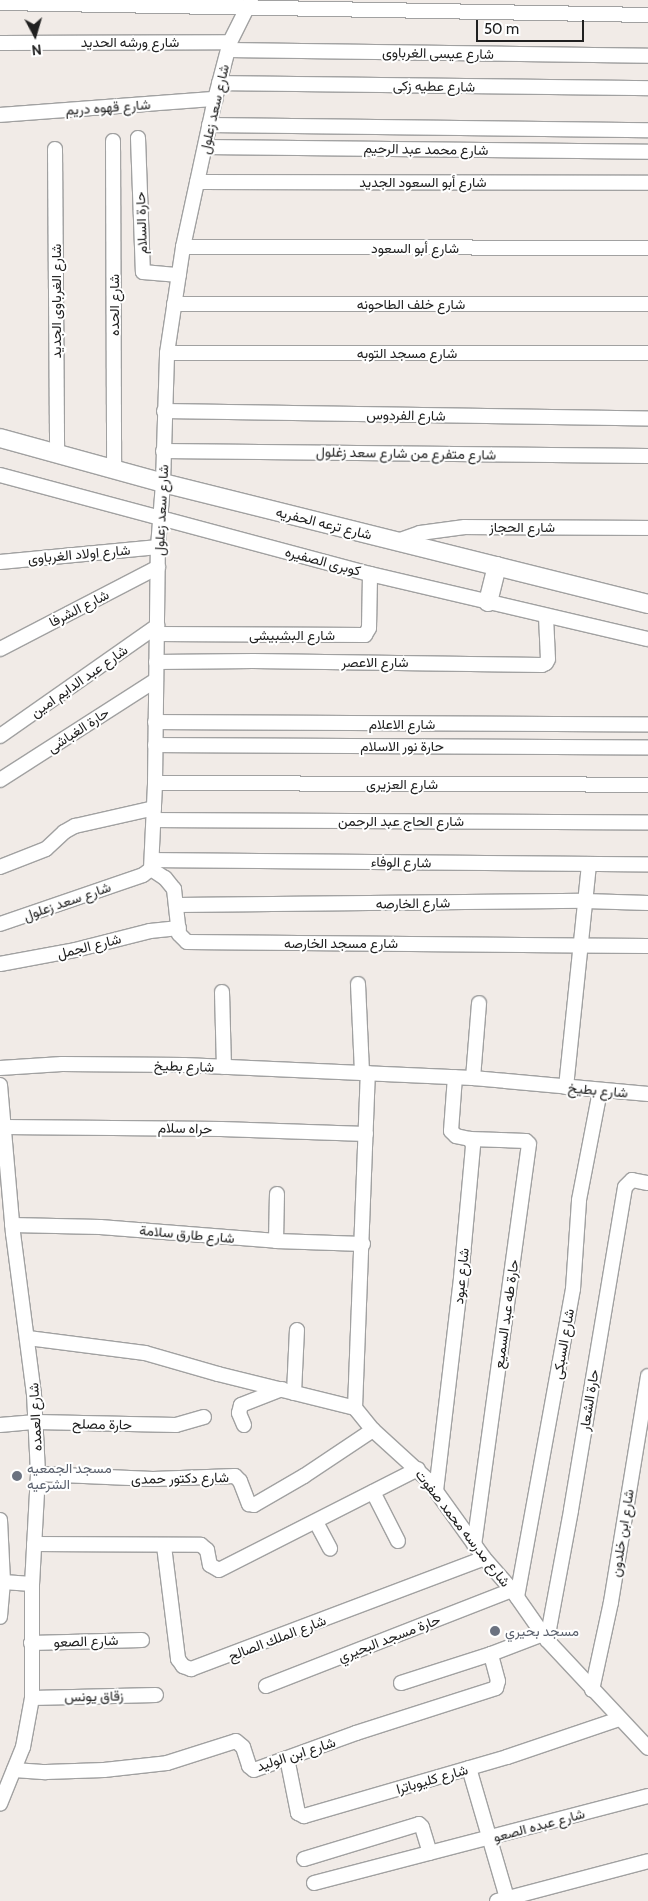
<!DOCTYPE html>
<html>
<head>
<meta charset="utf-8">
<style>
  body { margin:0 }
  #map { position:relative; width:648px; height:1901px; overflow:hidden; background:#f1ebe7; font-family:Cabin,Vazirmatn,sans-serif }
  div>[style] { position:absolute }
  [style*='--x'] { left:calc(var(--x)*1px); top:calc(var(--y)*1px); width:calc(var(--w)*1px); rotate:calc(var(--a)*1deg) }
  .roads { filter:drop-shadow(1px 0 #a1a1a1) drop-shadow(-1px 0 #a1a1a1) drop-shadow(0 1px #a1a1a1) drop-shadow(0 -1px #a1a1a1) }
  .minor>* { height:14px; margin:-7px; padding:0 7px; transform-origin:7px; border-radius:7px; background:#fff }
  .tertiary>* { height:18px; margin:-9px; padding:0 9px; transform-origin:9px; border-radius:9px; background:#fff }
  .dots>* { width:14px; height:14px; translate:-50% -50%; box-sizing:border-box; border:2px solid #fff; border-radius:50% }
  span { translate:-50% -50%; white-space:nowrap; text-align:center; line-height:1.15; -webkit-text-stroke:4px #fff; paint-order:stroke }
  .street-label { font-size:14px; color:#202020 }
  .worship-label { font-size:14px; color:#5b616d }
  .left { translate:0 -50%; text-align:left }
  .north { position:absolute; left:10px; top:10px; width:50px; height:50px; -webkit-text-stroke:4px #fff; paint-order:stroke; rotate:174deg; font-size:14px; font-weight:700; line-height:20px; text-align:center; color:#202020 }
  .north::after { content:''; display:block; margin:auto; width:18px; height:22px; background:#202020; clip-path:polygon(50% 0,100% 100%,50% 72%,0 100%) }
  .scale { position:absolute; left:476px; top:20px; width:108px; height:22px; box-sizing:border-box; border:2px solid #202020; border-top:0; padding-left:6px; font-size:15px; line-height:18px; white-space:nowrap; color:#202020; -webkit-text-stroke:4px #fff; paint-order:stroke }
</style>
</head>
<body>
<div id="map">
  <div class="roads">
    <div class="minor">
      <div style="--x:0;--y:3;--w:648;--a:1.06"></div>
      <div style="--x:0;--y:43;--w:230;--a:-0.2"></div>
      <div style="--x:228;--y:50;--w:420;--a:0.8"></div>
      <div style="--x:219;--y:83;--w:429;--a:0.7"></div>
      <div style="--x:0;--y:115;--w:216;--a:-4.3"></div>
      <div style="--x:209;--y:125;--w:439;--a:0.7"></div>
      <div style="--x:138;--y:138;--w:134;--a:87.9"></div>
      <div style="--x:143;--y:272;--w:36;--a:5"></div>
      <div style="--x:113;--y:141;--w:329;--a:89.8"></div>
      <div style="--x:205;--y:147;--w:443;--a:0.6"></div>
      <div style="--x:55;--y:149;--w:305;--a:89.6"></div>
      <div style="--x:197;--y:182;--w:451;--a:0.1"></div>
      <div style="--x:183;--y:247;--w:465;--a:0.1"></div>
      <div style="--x:174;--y:304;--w:474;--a:0"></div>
      <div style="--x:167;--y:353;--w:481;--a:0"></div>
      <div style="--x:164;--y:411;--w:484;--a:0.9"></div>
      <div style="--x:163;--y:451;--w:485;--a:0.6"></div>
      <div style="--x:0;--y:475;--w:383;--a:15"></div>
      <div style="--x:370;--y:574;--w:285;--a:13.2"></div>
      <div style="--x:397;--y:541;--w:24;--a:-19"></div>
      <div style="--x:420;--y:533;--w:45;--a:-7.6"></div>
      <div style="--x:465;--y:527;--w:183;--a:0.3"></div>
      <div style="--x:0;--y:562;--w:159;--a:-5.4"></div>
      <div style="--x:157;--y:634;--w:208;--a:0.3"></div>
      <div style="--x:365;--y:635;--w:8;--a:-60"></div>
      <div style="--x:369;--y:628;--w:54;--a:-88.9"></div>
      <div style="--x:0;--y:649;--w:178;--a:-27.4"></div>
      <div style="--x:156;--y:662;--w:97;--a:-0.6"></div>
      <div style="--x:253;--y:661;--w:289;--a:0.8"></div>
      <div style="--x:542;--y:665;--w:4;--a:-27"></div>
      <div style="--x:546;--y:663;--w:4;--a:-63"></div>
      <div style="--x:548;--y:659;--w:43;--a:-92.7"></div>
      <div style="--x:155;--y:722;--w:493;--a:0.3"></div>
      <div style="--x:0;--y:736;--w:192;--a:-35"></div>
      <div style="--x:155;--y:745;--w:493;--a:0.3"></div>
      <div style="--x:0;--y:780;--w:185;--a:-32.7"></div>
      <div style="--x:155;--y:783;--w:493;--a:0.2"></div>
      <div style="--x:154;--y:820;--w:494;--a:0.3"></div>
      <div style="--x:153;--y:860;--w:495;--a:0.5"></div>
      <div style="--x:0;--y:867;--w:49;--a:-21.4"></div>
      <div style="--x:46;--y:849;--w:25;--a:-43"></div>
      <div style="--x:64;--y:832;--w:13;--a:-29"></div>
      <div style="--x:75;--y:826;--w:81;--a:-12.8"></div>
      <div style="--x:151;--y:869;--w:17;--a:33"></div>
      <div style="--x:165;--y:878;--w:14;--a:51"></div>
      <div style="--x:174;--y:889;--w:45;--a:83.7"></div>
      <div style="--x:179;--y:934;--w:11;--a:45"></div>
      <div style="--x:187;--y:942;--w:461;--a:0.5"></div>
      <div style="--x:177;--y:905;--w:408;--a:-0.6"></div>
      <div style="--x:585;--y:901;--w:63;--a:1.8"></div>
      <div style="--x:0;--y:924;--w:151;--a:-18.9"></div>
      <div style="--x:143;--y:875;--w:10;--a:-37"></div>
      <div style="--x:151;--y:869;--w:86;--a:-87.3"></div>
      <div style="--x:155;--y:783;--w:236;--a:-89.3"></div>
      <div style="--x:158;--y:547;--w:64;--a:-85.5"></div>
      <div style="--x:163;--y:483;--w:130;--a:-88.2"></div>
      <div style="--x:167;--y:353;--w:107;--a:-81.4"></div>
      <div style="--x:183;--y:247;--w:151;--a:-77.8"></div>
      <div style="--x:215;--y:99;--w:59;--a:-75.3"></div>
      <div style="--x:230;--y:42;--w:47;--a:-63.4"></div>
      <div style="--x:0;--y:964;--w:76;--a:-10.6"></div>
      <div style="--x:75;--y:950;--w:77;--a:-14.2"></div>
      <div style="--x:150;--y:931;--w:29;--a:-6"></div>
      <div style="--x:358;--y:984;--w:89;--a:87.4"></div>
      <div style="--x:222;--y:992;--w:75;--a:88.5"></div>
      <div style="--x:0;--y:1068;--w:62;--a:-3.7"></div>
      <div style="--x:62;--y:1064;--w:122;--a:0.5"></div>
      <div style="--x:184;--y:1065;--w:289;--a:2.6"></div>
      <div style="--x:473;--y:1078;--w:176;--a:5.2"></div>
      <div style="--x:473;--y:1078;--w:75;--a:-85.4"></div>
      <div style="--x:0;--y:1085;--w:149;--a:85"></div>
      <div style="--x:13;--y:1233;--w:162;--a:82.6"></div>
      <div style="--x:34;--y:1394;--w:80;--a:87.1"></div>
      <div style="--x:38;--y:1474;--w:110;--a:93.1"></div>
      <div style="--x:32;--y:1584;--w:114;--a:90"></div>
      <div style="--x:32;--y:1698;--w:50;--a:100.4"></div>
      <div style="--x:23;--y:1747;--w:61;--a:112"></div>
      <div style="--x:566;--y:1087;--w:224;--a:-84.1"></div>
      <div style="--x:4;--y:1127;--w:217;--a:0.5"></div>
      <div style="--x:221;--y:1129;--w:145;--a:2"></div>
      <div style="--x:470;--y:1139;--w:56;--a:2"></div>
      <div style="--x:526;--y:1141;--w:4;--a:45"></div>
      <div style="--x:529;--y:1144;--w:404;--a:97.8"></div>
      <div style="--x:12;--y:1225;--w:88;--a:1.3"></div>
      <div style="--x:100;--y:1227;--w:177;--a:4.5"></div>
      <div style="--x:276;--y:1241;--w:87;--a:2"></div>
      <div style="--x:276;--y:1241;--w:47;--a:-88.8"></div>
      <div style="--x:28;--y:1338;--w:118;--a:7.3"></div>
      <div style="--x:145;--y:1353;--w:76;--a:16"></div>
      <div style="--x:218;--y:1374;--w:141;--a:13.9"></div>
      <div style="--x:355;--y:1408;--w:28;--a:51"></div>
      <div style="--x:373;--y:1430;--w:74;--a:42.3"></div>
      <div style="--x:428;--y:1480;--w:96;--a:54.3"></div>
      <div style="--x:484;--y:1558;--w:43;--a:48.8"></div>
      <div style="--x:512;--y:1590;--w:61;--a:55"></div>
      <div style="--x:547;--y:1640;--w:148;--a:46.9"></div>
      <div style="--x:294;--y:1393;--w:63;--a:-87.3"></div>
      <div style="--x:355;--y:1408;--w:335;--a:-87.8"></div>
      <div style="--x:0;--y:1425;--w:36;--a:-5"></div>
      <div style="--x:36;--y:1422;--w:140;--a:1.2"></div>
      <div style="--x:176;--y:1425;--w:29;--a:-16"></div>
      <div style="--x:244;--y:1425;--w:13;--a:-113"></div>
      <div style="--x:239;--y:1413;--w:8;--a:-76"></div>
      <div style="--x:241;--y:1405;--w:44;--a:-21.3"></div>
      <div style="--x:38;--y:1474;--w:115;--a:2.5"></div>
      <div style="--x:153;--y:1479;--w:82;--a:-2.1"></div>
      <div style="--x:235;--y:1476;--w:7;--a:45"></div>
      <div style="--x:240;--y:1481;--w:25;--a:69"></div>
      <div style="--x:249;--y:1504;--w:5;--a:11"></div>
      <div style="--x:254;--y:1505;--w:58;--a:-30.1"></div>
      <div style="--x:304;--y:1476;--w:83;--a:-33.7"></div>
      <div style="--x:436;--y:1491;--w:214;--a:-83.3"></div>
      <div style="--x:461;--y:1278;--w:134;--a:-84.8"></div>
      <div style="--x:473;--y:1145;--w:7;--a:-117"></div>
      <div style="--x:470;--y:1139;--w:14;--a:-168"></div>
      <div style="--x:456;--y:1136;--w:7;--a:-135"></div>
      <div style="--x:451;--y:1131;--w:54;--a:-85.8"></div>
      <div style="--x:373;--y:1492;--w:55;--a:63"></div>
      <div style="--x:0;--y:1520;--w:62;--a:87.2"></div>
      <div style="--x:3;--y:1582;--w:35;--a:95"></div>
      <div style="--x:316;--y:1522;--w:30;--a:62"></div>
      <div style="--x:34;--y:1544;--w:167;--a:0.3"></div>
      <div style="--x:201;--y:1545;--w:8;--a:40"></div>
      <div style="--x:207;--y:1550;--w:15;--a:79"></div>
      <div style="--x:210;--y:1565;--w:10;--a:29"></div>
      <div style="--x:219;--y:1570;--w:223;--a:-26.9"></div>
      <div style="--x:164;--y:1546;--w:114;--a:82.9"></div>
      <div style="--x:178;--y:1659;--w:9;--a:54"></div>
      <div style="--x:183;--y:1666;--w:9;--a:21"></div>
      <div style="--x:191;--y:1669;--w:313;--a:-20.7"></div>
      <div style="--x:3;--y:1582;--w:29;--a:4"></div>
      <div style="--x:517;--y:1597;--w:313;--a:-79.7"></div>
      <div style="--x:573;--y:1289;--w:89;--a:-86.1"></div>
      <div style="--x:579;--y:1200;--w:111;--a:-79.1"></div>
      <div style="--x:547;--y:1640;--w:132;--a:-79.5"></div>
      <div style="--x:571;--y:1510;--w:327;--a:-80.5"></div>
      <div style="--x:625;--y:1187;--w:10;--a:-45"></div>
      <div style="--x:632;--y:1180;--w:16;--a:11"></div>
      <div style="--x:31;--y:1643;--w:111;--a:-1.5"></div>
      <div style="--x:401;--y:1683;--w:95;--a:-17.9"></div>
      <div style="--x:491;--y:1654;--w:56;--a:-21"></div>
      <div style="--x:266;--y:1686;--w:264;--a:-21.3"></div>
      <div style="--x:592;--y:1690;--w:90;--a:-77.8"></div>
      <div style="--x:611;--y:1602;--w:229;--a:-80.7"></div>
      <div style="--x:32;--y:1698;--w:124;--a:-1.4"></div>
      <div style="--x:287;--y:1758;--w:56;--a:78.7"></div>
      <div style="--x:298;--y:1813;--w:7;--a:27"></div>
      <div style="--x:304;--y:1816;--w:211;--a:-16.2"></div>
      <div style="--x:507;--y:1757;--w:118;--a:-18.7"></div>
      <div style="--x:469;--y:1768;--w:139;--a:73.7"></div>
      <div style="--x:14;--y:1770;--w:32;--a:4"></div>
      <div style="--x:46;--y:1772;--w:58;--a:-2"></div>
      <div style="--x:104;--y:1770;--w:63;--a:-6.3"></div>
      <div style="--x:167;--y:1763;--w:72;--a:-17.7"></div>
      <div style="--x:236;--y:1741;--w:9;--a:41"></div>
      <div style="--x:243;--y:1747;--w:20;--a:72"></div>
      <div style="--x:249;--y:1766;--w:6;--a:39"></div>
      <div style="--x:254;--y:1770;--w:109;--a:-19.9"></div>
      <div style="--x:356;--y:1733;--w:147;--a:-17.8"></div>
      <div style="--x:496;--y:1688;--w:7;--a:-74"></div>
      <div style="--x:498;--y:1681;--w:28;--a:-105"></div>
      <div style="--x:304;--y:1859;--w:120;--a:-16.9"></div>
      <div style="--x:419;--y:1824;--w:4;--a:45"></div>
      <div style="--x:422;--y:1827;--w:27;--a:73"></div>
      <div style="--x:314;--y:1883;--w:345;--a:-14.6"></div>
      <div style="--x:497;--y:1901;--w:156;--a:-14.8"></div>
    </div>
    <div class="tertiary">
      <div style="--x:0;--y:438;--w:169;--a:15.4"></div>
      <div style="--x:163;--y:483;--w:500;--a:14"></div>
      <div style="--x:488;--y:602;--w:37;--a:-76"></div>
    </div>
  </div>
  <div class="dots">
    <div style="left:17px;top:1476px;background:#6b7280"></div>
    <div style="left:495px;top:1631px;background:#6b7280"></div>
  </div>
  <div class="street-label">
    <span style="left:130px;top:42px">شارع ورشه الحديد</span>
    <span style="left:438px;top:53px;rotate:1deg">شارع عيسى الغرباوى</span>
    <span style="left:434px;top:86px;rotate:1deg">شارع عطيه زكى</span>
    <span style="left:108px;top:107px;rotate:-4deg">شارع قهوه دريم</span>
    <span style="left:214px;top:109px;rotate:-77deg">شارع سعد زعلول</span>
    <span style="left:426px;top:149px;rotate:1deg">شارع محمد عبد الرحيم</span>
    <span style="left:423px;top:182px">شارع أبو السعود الجديد</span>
    <span style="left:141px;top:223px;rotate:-92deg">حارة السلام</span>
    <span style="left:415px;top:248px">شارع أبو السعود</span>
    <span style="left:56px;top:301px;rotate:-90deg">شارع الغرباوى الجديد</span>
    <span style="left:411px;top:304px">شارع خلف الطاحونه</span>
    <span style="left:114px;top:305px;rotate:-90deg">شارع الحده</span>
    <span style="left:407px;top:353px">شارع مسجد التوبه</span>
    <span style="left:406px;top:415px;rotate:1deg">شارع الفردوس</span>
    <span style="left:406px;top:453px;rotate:1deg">شارع متفرع من شارع سعد زغلول</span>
    <span style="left:161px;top:510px;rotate:-87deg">شارع سعد زعلول</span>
    <span style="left:324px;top:523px;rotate:14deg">شارع ترعه الحفريه</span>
    <span style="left:522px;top:527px">شارع الحجاز</span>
    <span style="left:79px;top:554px;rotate:-5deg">شارع اولاد الغرباوى</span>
    <span style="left:323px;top:561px;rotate:15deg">كوبرى الصفيره</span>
    <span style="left:79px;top:608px;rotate:-27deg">شارع الشرفا</span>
    <span style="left:292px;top:635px">شارع البشبيشى</span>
    <span style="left:375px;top:662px">شارع الاعصر</span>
    <span style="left:79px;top:681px;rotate:-35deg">شارع عبد الدايم امين</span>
    <span style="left:402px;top:724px">شارع الاعلام</span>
    <span style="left:78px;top:730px;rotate:-33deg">حارة الغباشى</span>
    <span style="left:402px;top:746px">حارة نور الاسلام</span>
    <span style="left:402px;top:784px">شارع العزيرى</span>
    <span style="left:401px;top:821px">شارع الحاج عبد الرحمن</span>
    <span style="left:401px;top:862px;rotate:1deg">شارع الوفاء</span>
    <span style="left:67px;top:901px;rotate:-19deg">شارع سعد زعلول</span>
    <span style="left:413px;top:903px;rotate:-1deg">شارع الخارصه</span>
    <span style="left:341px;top:943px">شارع مسجد الخارصه</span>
    <span style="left:89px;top:946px;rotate:-14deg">شارع الجمل</span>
    <span style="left:184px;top:1066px;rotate:2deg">شارع بطيخ</span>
    <span style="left:598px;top:1090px;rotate:5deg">شارع بطيخ</span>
    <span style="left:185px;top:1128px;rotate:1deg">حراه سلام</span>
    <span style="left:187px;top:1234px;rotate:5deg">شارع طارق سلامة</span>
    <span style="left:461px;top:1276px;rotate:-84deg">شارع عبود</span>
    <span style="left:506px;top:1314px;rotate:-82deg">حارة طه عبد السميع</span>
    <span style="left:563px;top:1344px;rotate:-80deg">شارع السبكى</span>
    <span style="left:589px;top:1400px;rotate:-81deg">حارة الشعار</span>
    <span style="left:35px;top:1417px;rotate:-93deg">شارع العمده</span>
    <span style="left:102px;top:1424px;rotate:1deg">حارة مصلح</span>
    <span style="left:180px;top:1478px;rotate:-1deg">شارع دكتور حمدى</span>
    <span style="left:463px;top:1528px;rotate:52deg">شارع مدرسه محمد صفوت</span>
    <span style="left:622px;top:1533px;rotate:-81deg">شارع ابن خلدون</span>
    <span style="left:277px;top:1638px;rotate:-21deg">شارع الملك الصالح</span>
    <span style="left:389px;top:1638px;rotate:-21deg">حارة مسجد البحيري</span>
    <span style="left:86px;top:1641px;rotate:-2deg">شارع الصعو</span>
    <span style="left:94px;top:1696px;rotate:-1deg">زقاق يونس</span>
    <span style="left:296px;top:1754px;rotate:-18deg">شارع ابن الوليد</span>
    <span style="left:432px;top:1779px;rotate:-16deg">شارع كليوباترا</span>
    <span style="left:539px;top:1825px;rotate:-15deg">شارع عبده الصعو</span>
  </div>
  <div class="worship-label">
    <span class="left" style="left:27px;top:1476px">مسجد الجمعيه<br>الشرعيه</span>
    <span class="left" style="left:505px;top:1631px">مسجد بحيري</span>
  </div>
  <div class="north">N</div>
  <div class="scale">50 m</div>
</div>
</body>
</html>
